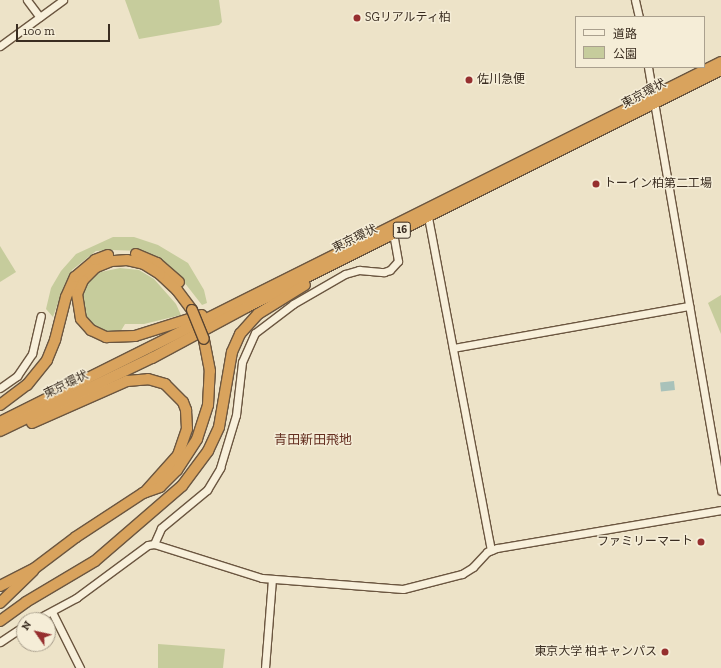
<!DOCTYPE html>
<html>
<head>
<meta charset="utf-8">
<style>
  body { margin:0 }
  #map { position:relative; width:721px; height:668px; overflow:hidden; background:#ede3c8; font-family:"Zilla Slab","Noto Sans JP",serif }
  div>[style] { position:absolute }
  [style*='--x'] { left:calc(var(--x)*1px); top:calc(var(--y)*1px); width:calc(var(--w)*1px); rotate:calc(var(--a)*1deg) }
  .green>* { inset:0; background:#c6cc9c }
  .water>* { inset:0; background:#a9c2ba; transform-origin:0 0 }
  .roads { filter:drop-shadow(1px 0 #6b5640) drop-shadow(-1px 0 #6b5640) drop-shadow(0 1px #6b5640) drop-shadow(0 -1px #6b5640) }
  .secondary>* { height:7px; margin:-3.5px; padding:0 3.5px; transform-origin:3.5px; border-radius:3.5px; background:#f8f0db }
  .highway>* { height:10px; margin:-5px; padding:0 5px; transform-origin:5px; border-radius:5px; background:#d9a35d }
  .bridges { filter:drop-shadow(1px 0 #574331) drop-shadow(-1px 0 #574331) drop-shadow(0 1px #574331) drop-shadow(0 -1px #574331) }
  .highway-bridge>* { height:10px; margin:-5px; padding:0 5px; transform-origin:5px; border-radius:5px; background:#d9a35d }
  .dots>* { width:11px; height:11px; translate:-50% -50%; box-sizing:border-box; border:2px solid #f5edd7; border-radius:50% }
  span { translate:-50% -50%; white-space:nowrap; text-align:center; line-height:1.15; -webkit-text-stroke:3px #f5edd7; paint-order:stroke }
  .shield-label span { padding:1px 3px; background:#f5edd7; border:1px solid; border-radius:3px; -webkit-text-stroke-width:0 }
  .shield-label { font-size:11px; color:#3a2d21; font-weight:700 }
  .poi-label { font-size:12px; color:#3a2d21 }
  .left { translate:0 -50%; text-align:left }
  .right { translate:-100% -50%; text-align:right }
  .street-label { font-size:12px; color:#3a2d21 }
  .neighbourhood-label { font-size:13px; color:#653021 }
  .legend { position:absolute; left:575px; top:16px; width:130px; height:52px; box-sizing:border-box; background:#f5edd7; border:1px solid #aaa08e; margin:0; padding:5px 7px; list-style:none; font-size:12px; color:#3a2d21 }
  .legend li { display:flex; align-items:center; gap:8px; height:20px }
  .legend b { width:20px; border:1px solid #aaa08e }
  .north { position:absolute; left:16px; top:612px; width:40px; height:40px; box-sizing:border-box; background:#f5edd7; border:1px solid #aaa08e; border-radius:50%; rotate:304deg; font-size:11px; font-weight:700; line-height:16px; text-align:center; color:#3a2d21 }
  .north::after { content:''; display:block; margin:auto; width:14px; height:18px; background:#962f2f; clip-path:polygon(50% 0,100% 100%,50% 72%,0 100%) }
  .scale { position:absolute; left:16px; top:24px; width:94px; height:18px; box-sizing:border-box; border:2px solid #3a2d21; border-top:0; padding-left:5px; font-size:12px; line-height:14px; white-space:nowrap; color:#3a2d21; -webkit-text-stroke:3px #f5edd7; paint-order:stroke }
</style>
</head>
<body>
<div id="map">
  <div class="green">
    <div style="clip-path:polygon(125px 0,219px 0,222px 22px,219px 25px,139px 39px)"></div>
    <div style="clip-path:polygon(113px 237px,134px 237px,158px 245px,188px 263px,204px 290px,207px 303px,202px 305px,184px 282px,158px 258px,143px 251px,111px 250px,96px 251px,72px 270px,64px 286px,53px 317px,46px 309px,51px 288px,61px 271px,76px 254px)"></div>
    <div style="clip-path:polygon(0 246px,16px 272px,0 282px)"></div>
    <div style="clip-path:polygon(120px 268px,139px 270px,154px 279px,176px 304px,181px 315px,144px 324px,125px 324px,119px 334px,106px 333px,86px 322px,80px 296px,85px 283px,96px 273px)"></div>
    <div style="clip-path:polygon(721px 295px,721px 334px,708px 303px)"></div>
    <div style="clip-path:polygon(158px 644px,225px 649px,223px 668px,158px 668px)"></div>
  </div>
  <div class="water">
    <div style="left:674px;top:381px;width:9px;height:14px;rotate:84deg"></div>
  </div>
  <div class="roads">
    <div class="secondary">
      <div style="--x:27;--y:0;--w:21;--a:53"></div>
      <div style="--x:635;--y:0;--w:17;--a:77"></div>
      <div style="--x:0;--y:46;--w:78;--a:-36.1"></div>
      <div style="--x:648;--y:67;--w:430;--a:80.2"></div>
      <div style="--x:428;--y:217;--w:339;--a:79.3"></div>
      <div style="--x:453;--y:348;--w:240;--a:-10.1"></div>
      <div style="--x:0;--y:388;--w:21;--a:-35"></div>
      <div style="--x:17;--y:376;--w:27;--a:-56"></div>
      <div style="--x:32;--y:354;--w:39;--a:-77"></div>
      <div style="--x:154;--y:544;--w:17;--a:-66"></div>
      <div style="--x:161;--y:528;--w:60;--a:-39.6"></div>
      <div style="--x:207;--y:490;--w:26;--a:-59"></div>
      <div style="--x:220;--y:468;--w:55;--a:-73.2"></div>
      <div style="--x:236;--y:415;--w:53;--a:-83.5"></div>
      <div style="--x:242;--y:362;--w:32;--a:-66"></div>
      <div style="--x:255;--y:333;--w:48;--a:-37.3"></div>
      <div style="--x:293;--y:304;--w:60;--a:-30"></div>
      <div style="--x:345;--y:274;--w:15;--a:-16"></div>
      <div style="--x:359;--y:270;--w:25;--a:5"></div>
      <div style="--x:384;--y:272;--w:6;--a:-18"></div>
      <div style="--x:390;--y:270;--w:12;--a:-48"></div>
      <div style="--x:398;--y:261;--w:27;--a:-100"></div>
      <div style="--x:52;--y:612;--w:63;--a:63.4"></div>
      <div style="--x:35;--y:620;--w:47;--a:-28.2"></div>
      <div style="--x:76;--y:598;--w:89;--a:-36.4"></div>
      <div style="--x:148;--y:545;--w:6;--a:-9"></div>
      <div style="--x:154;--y:544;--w:113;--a:17.5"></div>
      <div style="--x:262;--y:578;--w:141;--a:4.5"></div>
      <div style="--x:403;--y:589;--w:61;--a:-14.3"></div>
      <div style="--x:462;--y:574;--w:13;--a:-32"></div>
      <div style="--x:473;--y:567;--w:21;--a:-47"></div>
      <div style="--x:487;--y:552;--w:11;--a:-22"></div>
      <div style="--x:497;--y:548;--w:227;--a:-9.6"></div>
      <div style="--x:0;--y:642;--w:29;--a:-34"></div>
      <div style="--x:265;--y:668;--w:89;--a:-85.5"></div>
    </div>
    <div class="highway">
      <div style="--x:136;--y:254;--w:23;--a:23"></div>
      <div style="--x:157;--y:263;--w:29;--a:41"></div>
      <div style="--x:192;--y:310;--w:25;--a:-127"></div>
      <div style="--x:177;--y:290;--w:23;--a:-137"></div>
      <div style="--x:160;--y:274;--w:19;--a:-148"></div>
      <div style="--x:144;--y:264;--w:17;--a:-167"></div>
      <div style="--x:127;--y:260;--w:16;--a:176"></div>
      <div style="--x:111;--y:261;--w:16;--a:158"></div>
      <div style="--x:96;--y:267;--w:18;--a:135"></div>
      <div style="--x:83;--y:280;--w:15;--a:113"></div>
      <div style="--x:77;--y:294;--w:25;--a:81"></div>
      <div style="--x:81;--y:319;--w:15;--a:48"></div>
      <div style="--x:91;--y:330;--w:17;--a:25"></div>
      <div style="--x:106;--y:337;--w:29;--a:-2"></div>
      <div style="--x:135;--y:336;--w:70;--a:-17.4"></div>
      <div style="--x:0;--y:405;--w:34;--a:-37"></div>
      <div style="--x:27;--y:385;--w:32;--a:-51"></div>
      <div style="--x:47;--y:360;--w:22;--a:-68"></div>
      <div style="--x:55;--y:340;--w:44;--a:-75.7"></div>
      <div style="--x:66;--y:297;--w:22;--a:-66"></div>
      <div style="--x:75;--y:277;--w:26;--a:-40"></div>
      <div style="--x:95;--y:260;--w:14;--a:-21"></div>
      <div style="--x:0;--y:422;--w:806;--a:-26.53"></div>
      <div style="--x:32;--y:423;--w:104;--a:-23.9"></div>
      <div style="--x:127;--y:381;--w:21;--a:-5"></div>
      <div style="--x:148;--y:379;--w:18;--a:16"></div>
      <div style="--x:165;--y:384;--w:25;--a:45"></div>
      <div style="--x:183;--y:402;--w:9;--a:69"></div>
      <div style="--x:186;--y:410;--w:19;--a:87"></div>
      <div style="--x:187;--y:429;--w:28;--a:109"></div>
      <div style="--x:178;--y:455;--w:50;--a:131.7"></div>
      <div style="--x:0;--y:431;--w:169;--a:-25.7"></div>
      <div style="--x:152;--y:358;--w:108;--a:-28.2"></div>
      <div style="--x:247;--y:307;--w:530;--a:-26.57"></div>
      <div style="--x:0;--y:586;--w:39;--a:-27"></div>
      <div style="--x:35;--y:568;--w:51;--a:-37.1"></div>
      <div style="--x:76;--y:537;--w:80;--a:-33.3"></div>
      <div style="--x:143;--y:493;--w:18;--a:-19"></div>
      <div style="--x:160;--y:487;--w:24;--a:-45"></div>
      <div style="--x:177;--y:470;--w:37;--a:-57"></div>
      <div style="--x:197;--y:439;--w:36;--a:-72"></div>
      <div style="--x:208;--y:405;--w:34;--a:-87"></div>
      <div style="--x:210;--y:371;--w:33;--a:-101"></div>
      <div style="--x:0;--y:603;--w:46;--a:-44.1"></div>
      <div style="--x:0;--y:621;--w:32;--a:-36"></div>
      <div style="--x:26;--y:602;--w:80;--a:-30.7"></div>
      <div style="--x:95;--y:561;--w:115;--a:-40.8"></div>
      <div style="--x:182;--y:486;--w:44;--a:-53.4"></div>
      <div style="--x:208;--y:451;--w:26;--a:-65"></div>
      <div style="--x:219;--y:427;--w:76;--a:-80.2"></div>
      <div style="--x:232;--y:352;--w:20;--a:-66"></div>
      <div style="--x:240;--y:334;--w:27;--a:-48"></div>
      <div style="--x:258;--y:314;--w:55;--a:-31.7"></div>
    </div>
  </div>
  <div class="bridges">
    <div class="highway-bridge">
      <div style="--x:192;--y:310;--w:31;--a:68"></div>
    </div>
  </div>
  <div class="dots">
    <div style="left:357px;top:18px;background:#962f2f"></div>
    <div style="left:469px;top:80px;background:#962f2f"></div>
    <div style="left:596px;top:184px;background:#962f2f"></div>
    <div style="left:701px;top:542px;background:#962f2f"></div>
    <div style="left:665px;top:652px;background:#962f2f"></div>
  </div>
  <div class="shield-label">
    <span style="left:402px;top:230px">16</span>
  </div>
  <div class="poi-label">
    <span class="left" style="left:365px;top:18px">SGリアルティ柏</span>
    <span class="left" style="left:477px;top:80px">佐川急便</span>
    <span class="left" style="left:604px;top:184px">トーイン柏第二工場</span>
    <span class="right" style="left:693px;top:542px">ファミリーマート</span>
    <span class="right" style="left:657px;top:652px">東京大学 柏キャンパス</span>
  </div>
  <div class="street-label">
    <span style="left:644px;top:94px;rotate:-28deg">東京環状</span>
    <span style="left:355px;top:239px;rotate:-26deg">東京環状</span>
    <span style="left:66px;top:385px;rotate:-26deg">東京環状</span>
  </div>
  <div class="neighbourhood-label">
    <span style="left:313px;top:440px">青田新田飛地</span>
  </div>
  <ul class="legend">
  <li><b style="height:5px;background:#f8f0db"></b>道路</li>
  <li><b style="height:11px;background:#c6cc9c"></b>公園</li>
  </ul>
  <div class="north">N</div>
  <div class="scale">100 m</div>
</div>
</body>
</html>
